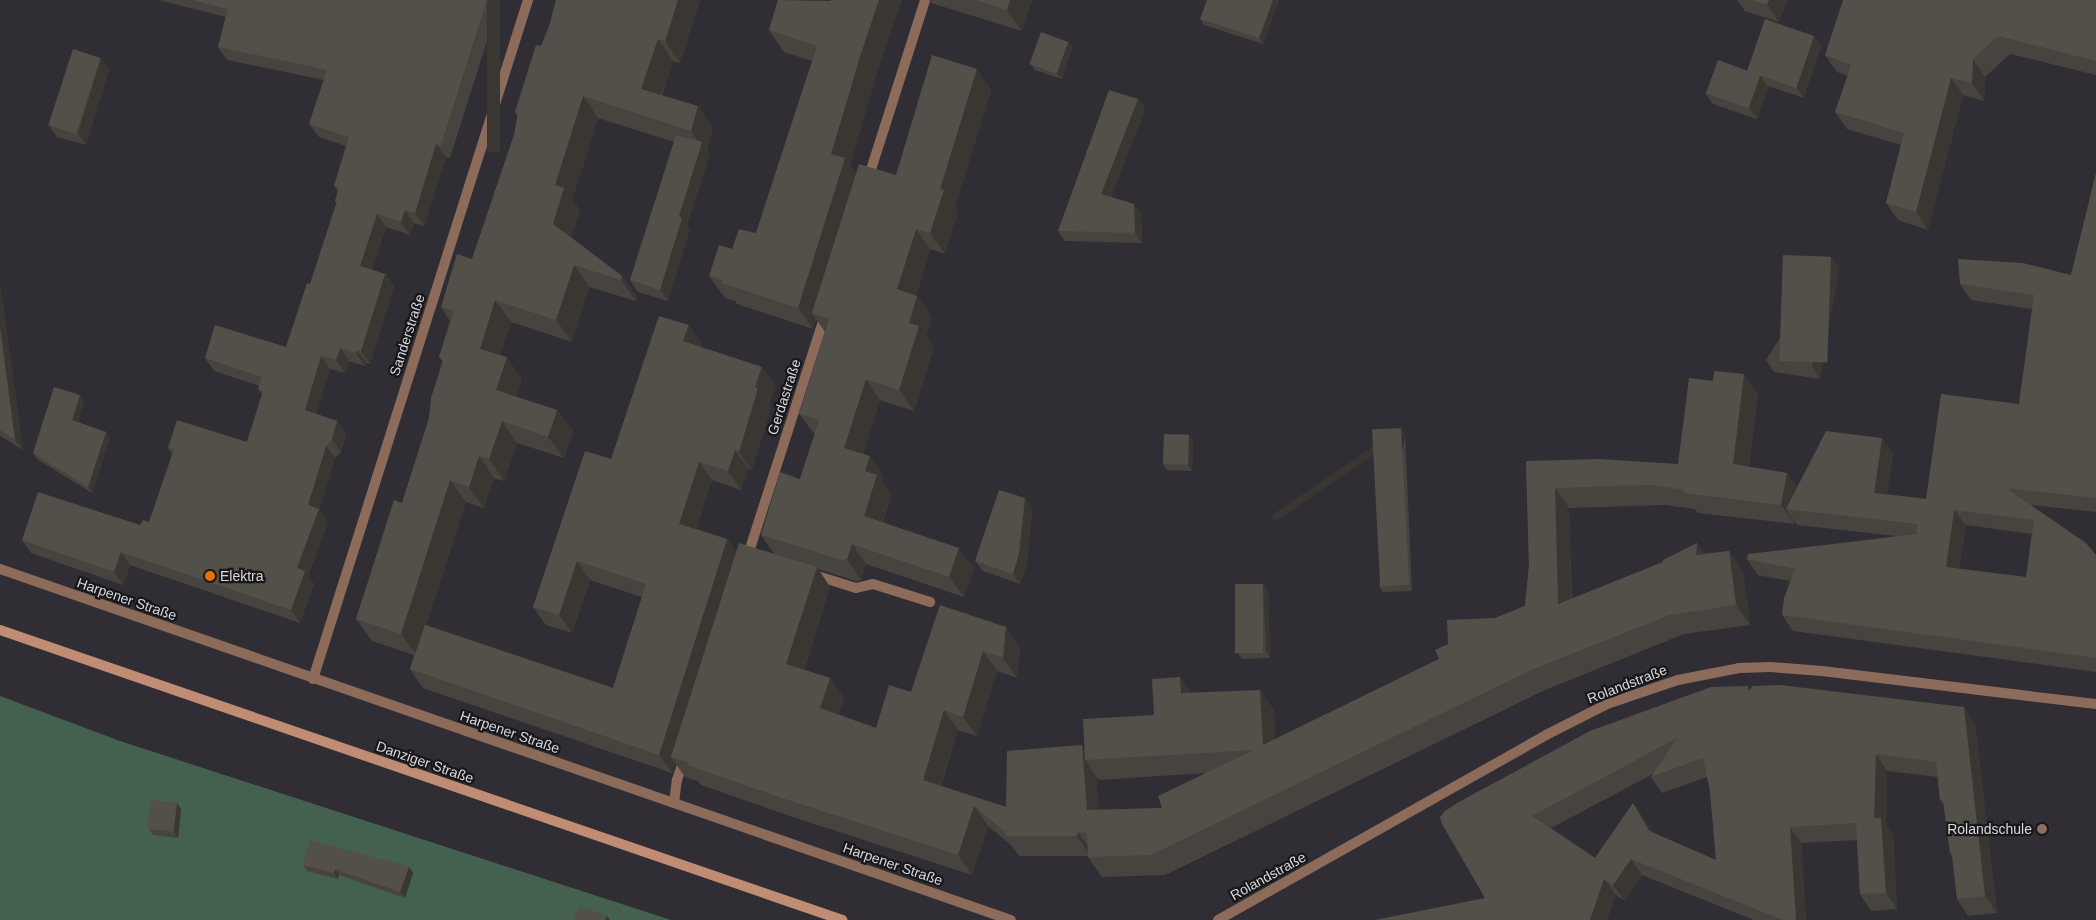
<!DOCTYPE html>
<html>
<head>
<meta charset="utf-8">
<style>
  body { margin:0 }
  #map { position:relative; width:2096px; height:920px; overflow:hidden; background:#302e34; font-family:Helvetica,sans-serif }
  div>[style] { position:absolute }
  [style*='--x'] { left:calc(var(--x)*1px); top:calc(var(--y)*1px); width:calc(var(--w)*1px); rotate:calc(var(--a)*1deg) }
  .green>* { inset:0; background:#44604e }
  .service>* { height:10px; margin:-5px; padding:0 5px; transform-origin:5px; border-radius:5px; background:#8c6b5b }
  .minor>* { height:10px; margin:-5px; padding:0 5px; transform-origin:5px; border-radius:5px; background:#8c6b5b }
  .secondary>* { height:10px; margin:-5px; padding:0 5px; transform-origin:5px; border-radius:5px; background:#c08c73 }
  .wall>* { inset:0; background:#47443f }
  .shaded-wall>* { inset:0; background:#3a3733; transform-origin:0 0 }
  .building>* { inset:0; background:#534f49; transform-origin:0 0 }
  .dots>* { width:14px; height:14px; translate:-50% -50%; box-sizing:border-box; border:2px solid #18171a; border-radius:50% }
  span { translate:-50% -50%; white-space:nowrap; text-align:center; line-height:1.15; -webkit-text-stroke:4.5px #18171a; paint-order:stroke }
  .street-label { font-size:14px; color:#d9d8dc }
  .poi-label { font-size:14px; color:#d9d8dc }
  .left { translate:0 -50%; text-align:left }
  .right { translate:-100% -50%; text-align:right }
</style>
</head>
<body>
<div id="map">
  <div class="green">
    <div style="clip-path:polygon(0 696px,120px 741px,671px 920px,0 920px)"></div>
  </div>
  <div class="service">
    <div style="--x:811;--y:574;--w:47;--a:17.3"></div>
    <div style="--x:856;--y:588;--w:17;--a:-13"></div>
    <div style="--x:873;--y:584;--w:60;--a:17.5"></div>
  </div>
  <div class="minor">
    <div style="--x:868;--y:179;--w:188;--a:-72.3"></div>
    <div style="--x:747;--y:558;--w:255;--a:-72.2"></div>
    <div style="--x:0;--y:569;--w:1070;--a:19.15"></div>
    <div style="--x:313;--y:679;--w:712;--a:-72.43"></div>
    <div style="--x:674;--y:803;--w:23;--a:-83"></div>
    <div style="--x:677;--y:780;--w:23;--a:-72"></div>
    <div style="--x:1218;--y:920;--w:377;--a:-29.4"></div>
    <div style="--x:1546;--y:735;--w:68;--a:-26.9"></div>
    <div style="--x:1607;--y:704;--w:75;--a:-18.7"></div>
    <div style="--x:1678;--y:680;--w:62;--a:-11.1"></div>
    <div style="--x:1739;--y:668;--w:31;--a:-2"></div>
    <div style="--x:1770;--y:667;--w:52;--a:4.4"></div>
    <div style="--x:1822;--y:671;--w:276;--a:6.9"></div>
  </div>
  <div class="secondary">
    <div style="--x:0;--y:630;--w:891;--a:19"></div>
  </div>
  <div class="wall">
    <div style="clip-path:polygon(158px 0,500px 0,450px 158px,446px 157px,424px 226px,414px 223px,410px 235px,386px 227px,372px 270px,385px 274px,394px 287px,370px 364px,366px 363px,365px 366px,349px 361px,345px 373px,330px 369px,316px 414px,337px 421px,346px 434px,341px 452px,335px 458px,319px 510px,328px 522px,308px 576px,314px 584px,300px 623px,130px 565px,123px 585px,31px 553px,22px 540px,140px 525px,149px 522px,172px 454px,168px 448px,247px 442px,262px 394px,258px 389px,260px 386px,214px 371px,205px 358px,286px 347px,310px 284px,337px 203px,335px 201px,338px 191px,334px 186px,346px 146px,319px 137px,309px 124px,324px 80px,227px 60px,218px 47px,226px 17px)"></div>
    <div style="clip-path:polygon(evenodd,700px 0,680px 63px,673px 61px,662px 95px,713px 128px,707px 149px,710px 154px,687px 225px,690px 229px,668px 301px,638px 292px,630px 280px,674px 142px,598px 118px,572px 200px,580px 210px,571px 237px,622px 276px,638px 298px,636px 301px,589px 287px,572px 342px,511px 322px,500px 355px,522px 379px,516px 397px,557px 410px,573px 431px,564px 458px,517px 443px,504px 481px,494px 478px,484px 508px,466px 502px,426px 625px,613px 688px,642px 597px,590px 580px,572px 633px,546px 625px,533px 607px,611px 459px,702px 344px,701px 347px,775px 385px,769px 404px,771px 407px,752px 470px,748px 468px,741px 490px,712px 480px,696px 529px,727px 539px,736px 552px,774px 554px,761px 535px,800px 479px,815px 435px,799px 414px,825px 332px,816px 319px,813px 329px,737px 304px,735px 301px,725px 298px,709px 276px,732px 249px,756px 233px,812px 61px,784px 52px,769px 30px,778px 0,875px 79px,850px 165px,856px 174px,896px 175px,991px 90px,955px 207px,958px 211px,945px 254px,930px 249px,916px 296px,917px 296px,932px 317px,926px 336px,934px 347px,914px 411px,880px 400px,863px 454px,884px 477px,882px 482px,891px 495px,883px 522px,974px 568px,964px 597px,866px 564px,861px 580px,856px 581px,818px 569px,830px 587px,804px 670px,830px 678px,844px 698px,838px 715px,876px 728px,911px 692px,940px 605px,1020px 647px,1017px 678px,997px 671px,977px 736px,958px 730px,941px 786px,1006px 807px,1084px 749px,1154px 715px,1191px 693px,1274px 710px,1275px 739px,1439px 659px,1448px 644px,1495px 618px,1525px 606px,1529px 565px,1526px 461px,1678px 464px,1713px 381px,1744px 374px,1758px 394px,1749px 467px,1797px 487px,1882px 438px,1893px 454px,1887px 494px,1926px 499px,2019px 404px,2032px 309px,1971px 300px,1960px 284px,2071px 275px,2096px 173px,2096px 512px,2031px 505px,2096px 555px,2096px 672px,1793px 631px,1782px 615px,1790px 581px,1758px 575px,1747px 559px,1897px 536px,1797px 525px,1795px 522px,1795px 524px,1698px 513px,1695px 509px,1665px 505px,1569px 508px,1572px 599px,1663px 562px,1697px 543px,1705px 554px,1729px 551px,1743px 571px,1750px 625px,1684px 634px,1545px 690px,1165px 875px,1102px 877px,1088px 857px,1088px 856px,1019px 856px,1012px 846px,988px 826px,972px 875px,796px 818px,701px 785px,698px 781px,685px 777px,675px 763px,672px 773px,423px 688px,410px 669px,414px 655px,372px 641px,356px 619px,402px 503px,429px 418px,442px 361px,439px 357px,450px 321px,441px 307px,472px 259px,514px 135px,518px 117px,515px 112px,541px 46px,700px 0,1966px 525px,2032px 534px,2026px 577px,1959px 569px,1966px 525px,700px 0,1205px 773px,1162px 808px,1099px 810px,1096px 777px,1099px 780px,1205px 773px)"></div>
    <div style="clip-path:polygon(929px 0,1032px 0,1022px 31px,931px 3px)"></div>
    <div style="clip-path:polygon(1279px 0,1263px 44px,1204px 25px,1200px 19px)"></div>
    <div style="clip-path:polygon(1737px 0,1787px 0,1779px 22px,1745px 11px)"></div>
    <div style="clip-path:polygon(2096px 0,2096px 75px,2010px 54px,1985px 77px,1984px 101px,1963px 95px,1928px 230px,1898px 220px,1886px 203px,1901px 145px,1847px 129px,1835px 112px,1848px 76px,1837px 72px,1825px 55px)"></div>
    <div style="clip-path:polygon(1068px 42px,1072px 48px,1062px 79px,1035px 70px,1031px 64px)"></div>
    <div style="clip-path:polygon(1821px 46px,1804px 98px,1768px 86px,1768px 87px,1757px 119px,1713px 104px,1705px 93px,1747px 71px)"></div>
    <div style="clip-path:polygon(101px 58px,109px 70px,86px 145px,57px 137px,49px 125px)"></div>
    <div style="clip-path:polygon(1138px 99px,1145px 109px,1111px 197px,1134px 204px,1141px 214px,1142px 243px,1065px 241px,1058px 231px)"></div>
    <div style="clip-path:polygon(1831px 257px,1839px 268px,1820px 379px,1774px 372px,1766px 360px)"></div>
    <div style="clip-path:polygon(0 284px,23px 450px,0 436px)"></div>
    <div style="clip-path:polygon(80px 395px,84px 401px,78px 422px,106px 432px,110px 438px,92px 493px,37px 459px,33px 453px)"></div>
    <div style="clip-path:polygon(1405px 434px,1412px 591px,1383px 592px,1379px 586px)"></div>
    <div style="clip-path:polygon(1193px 441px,1192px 471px,1167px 470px,1163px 464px)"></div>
    <div style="clip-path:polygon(1032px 508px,1027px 564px,1020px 584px,983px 571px,975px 561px)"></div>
    <div style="clip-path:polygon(1263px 584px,1268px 590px,1270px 658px,1242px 659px,1238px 653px)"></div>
    <div style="clip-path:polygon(evenodd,1750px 689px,1975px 723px,1997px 913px,1968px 916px,1957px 899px,1952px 857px,1950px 853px,1944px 805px,1940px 800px,1938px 777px,1887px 771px,1886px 825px,1893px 834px,1897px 909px,1871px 911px,1860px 894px,1857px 840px,1801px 843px,1806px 920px,1754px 920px,1642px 875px,1625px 901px,1616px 895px,1485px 898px,1440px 817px,1750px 689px,1653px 774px,1651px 777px,1662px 793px,1707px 777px,1710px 791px,1716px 860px,1652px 832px,1644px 819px,1633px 803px,1595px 858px,1551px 828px,1653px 774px)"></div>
    <div style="clip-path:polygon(177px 803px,181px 809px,178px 838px,153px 835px,149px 829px)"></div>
    <div style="clip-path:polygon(303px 865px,409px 867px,413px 873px,405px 898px,339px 875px,338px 879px,307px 871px)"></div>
  </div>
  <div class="shaded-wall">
    <div style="left:487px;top:0;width:13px;height:152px"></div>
    <div style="clip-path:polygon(678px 0,700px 0,680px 63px,665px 41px)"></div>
    <div style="clip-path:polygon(879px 0,902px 0,875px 79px,850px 165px,860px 180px,812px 313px,816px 319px,813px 329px,798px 308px,831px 154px,860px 57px)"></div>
    <div style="clip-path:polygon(1010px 0,1032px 0,1022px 31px,1007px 10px)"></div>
    <div style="clip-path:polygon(1273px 0,1279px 0,1263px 44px,1259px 38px)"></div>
    <div style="clip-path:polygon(1769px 0,1787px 0,1779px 22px,1767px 5px)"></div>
    <div style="clip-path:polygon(1814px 36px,1821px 46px,1804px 98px,1796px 87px)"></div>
    <div style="clip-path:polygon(658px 39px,673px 61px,656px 110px,641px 89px)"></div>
    <div style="clip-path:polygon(1068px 42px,1072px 48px,1062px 79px,1057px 73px)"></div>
    <div style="clip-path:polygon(101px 58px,109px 70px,86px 145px,78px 134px)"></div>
    <div style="clip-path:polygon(1973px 59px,1985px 77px,1984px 101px,1972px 83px)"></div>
    <div style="clip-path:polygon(977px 69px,991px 90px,955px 207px,958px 211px,945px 254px,930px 233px,940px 189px)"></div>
    <div style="clip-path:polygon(1760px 75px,1768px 87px,1757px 119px,1749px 108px)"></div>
    <div style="clip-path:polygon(1951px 78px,1963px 95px,1928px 230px,1916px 212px)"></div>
    <div style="clip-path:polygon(583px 96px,598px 118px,572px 200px,580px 210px,568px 246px,553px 224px,555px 185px)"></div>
    <div style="clip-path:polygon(1138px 99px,1145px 109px,1109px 204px,1101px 194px)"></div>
    <div style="clip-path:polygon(698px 106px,713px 128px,707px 149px,710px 154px,687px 225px,690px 229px,668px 301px,660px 290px,679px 216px,701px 146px,691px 131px)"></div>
    <div style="clip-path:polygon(436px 144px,446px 157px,424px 226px,415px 213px)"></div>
    <div style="clip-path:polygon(1134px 204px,1141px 214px,1142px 243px,1135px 233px)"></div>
    <div style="clip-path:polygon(405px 210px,414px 223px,410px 235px,401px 222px)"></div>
    <div style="clip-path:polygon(377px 214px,386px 227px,369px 279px,360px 266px)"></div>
    <div style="clip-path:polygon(916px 229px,930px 249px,911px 310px,897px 289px)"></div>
    <div style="clip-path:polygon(1831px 257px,1839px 268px,1820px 379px,1812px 367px)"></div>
    <div style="clip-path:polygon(574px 265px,589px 287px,572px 342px,556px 320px)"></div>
    <div style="clip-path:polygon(385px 274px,394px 287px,370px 364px,361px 351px)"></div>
    <div style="clip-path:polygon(622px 276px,638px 298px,636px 301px,621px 280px)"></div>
    <div style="clip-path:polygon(0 284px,23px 450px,15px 440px,0 327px)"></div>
    <div style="clip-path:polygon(917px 296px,932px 317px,926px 336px,934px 347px,914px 411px,899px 390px,909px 323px)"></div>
    <div style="clip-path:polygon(495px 300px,511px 322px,495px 371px,480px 349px)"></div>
    <div style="clip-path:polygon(689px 325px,702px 344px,696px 359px,683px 341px)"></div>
    <div style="clip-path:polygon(340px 348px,349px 361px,345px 373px,336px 360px)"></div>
    <div style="clip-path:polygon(357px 350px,366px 363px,365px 366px,356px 353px)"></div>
    <div style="clip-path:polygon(321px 356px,330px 369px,314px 423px,305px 410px)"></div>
    <div style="clip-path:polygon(507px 357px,522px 379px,512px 412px,496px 390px)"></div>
    <div style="clip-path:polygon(762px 367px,775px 385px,769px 404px,771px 407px,752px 470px,739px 452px,755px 387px)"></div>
    <div style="clip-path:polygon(1744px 374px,1758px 394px,1747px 484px,1733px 464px)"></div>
    <div style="clip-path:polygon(866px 379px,880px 400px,859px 469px,844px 448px)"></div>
    <div style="clip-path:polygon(80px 395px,84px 401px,77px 426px,72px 420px)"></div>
    <div style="clip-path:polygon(557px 410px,573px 431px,564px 458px,548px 437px)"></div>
    <div style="clip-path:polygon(337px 421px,346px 434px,341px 452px,332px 439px)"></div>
    <div style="clip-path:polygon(502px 421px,517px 443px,504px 481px,489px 459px)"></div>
    <div style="left:1401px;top:428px;width:7px;height:157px;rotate:56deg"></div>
    <div style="clip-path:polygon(106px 432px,110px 438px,92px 493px,88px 487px)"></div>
    <div style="clip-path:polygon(1189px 435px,1193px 441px,1192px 471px,1188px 465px)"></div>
    <div style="clip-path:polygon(1882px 438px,1893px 454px,1885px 509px,1874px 493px)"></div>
    <div style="clip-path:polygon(326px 446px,335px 458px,319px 510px,328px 522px,308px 576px,314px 584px,300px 623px,291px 610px,297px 568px,308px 505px)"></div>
    <div style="clip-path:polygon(735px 450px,748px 468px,741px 490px,728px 471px)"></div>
    <div style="clip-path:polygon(479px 456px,494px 478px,484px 508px,469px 487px)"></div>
    <div style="clip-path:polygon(870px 456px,884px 477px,882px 482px,891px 495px,878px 536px,864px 516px,865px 471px)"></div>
    <div style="clip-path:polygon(699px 462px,712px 480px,692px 542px,679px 524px)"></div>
    <div style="clip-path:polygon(1787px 473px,1800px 492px,1786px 509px,1795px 522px,1795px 524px,1781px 505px)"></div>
    <div style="clip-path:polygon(450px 480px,466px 502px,417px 655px,401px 634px)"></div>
    <div style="clip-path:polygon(1555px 488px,1569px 508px,1572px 624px,1558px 604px)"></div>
    <div style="clip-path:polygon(1025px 498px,1032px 508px,1027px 564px,1020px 584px,1013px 574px)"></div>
    <div style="clip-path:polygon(1954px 510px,1966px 525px,1957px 583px,1946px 567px)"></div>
    <div style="clip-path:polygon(727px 539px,740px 558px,671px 757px,675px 763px,672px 773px,659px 755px)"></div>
    <div style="clip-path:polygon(1697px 543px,1711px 562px,1696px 555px)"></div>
    <div style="clip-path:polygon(852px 544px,866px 564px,861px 580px,847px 559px)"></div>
    <div style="clip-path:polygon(959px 548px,974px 568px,964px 597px,949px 577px)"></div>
    <div style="clip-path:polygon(1729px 551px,1743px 571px,1750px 625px,1736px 605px)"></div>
    <div style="clip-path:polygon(121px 552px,130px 565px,123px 585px,114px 572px)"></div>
    <div style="clip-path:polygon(577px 561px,590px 580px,572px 633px,559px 615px)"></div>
    <div style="clip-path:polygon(817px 567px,830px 587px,799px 684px,786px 664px)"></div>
    <div style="clip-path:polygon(1263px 584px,1268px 590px,1270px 658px,1266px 652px)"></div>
    <div style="clip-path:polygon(1006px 627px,1020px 647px,1017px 678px,1003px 658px)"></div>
    <div style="clip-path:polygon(983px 651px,997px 671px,977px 736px,963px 717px)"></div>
    <div style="clip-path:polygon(1180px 677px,1194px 697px,1181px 693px)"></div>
    <div style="clip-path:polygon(830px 678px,844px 698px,834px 728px,820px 708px)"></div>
    <div style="clip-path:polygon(1260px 690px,1274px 710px,1276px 765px,1263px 745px)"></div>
    <div style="clip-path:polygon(1964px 707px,1975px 723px,1997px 913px,1985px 896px)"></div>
    <div style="clip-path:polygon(944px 710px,958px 730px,936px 800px,923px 780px)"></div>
    <div style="clip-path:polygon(1082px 745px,1092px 760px,1085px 760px,1096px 777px,1101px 830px,1087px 810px)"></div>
    <div style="clip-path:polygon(1876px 754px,1887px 771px,1886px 825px,1893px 834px,1897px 909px,1886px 893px,1874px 818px)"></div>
    <div style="clip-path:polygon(177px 803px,181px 809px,178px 838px,174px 832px)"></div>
    <div style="clip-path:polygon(1633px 803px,1644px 819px,1661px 848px,1649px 831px)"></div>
    <div style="clip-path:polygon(974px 806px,988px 826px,972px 875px,958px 855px)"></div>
    <div style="clip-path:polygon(1790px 827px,1801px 843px,1806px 920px,1796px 920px)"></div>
    <div style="clip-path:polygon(1078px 832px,1092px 852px,1091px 856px,1077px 836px)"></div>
    <div style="clip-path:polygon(1631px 859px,1642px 875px,1625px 901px,1613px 885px)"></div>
    <div style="clip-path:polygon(409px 867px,413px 873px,405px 898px,400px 892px)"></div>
    <div style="clip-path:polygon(335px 869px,339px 875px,338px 879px,334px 873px)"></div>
    <div style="clip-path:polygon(1604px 879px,1616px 895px,1607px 920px,1590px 920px)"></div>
    <div style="clip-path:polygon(607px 916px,610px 920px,605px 920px)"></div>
  </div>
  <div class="building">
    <div style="clip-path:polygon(192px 0,230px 0,228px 9px)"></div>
    <div style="clip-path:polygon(230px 0,487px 0,441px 145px,436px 144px,415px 213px,405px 210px,401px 222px,377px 214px,360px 266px,385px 274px,361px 351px,357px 350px,356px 353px,340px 348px,336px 360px,321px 356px,305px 410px,337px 421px,332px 439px,326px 446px,308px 505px,319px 509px,297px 568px,305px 571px,291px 610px,121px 552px,114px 572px,22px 540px,38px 492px,140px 525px,143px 520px,149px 522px,174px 450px,168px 448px,177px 420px,247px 442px,263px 391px,258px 389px,262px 377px,205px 358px,215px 325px,286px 347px,307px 283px,310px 284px,337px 201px,335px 201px,339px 187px,334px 186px,349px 137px,309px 124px,327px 70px,218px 47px)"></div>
    <div style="clip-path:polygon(556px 0,678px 0,665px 41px,658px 39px,641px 89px,698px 106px,691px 131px,583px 96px,555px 185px,564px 188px,553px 224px,622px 276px,621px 280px,574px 265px,556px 320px,495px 300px,480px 349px,507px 357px,496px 390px,557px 410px,548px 437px,502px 421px,489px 459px,479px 456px,469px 487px,450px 480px,401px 634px,356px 619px,394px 500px,402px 503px,429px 418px,431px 398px,443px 361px,439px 357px,454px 311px,441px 307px,457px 254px,472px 259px,514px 135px,518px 113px,515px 112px,536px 45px,541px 46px,549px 26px)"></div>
    <div style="clip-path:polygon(778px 0,831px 1px,831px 0,879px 0,860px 57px,831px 154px,845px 158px,798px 308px,722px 283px,723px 280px,709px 276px,719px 245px,732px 249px,739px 229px,756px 233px,817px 46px,769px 30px)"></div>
    <div style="clip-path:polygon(976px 0,1010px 0,1007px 10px)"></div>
    <div style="clip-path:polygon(1207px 0,1273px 0,1259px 38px,1200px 19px)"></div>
    <div style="clip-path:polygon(1752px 0,1769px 0,1767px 5px)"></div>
    <div style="clip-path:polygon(1843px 0,2096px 0,2096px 61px,1998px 36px,1973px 59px,1972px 83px,1951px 78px,1916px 212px,1886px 203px,1904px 133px,1835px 112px,1851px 65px,1825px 55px)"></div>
    <div style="left:1765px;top:19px;width:52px;height:55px;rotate:19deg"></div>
    <div style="left:1041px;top:32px;width:29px;height:34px;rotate:20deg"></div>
    <div style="left:73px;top:49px;width:29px;height:80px;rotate:18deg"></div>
    <div style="clip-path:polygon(932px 55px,977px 69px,940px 189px,944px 190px,930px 233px,916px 229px,897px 289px,917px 296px,909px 323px,919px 326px,899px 390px,866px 379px,844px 448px,870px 456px,865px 471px,877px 475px,864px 516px,959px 548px,949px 577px,852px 544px,847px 559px,842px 560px,761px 535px,780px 472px,800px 479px,819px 420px,799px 414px,829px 319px,812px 313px,859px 164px,896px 175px)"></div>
    <div style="left:1718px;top:60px;width:45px;height:35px;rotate:20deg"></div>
    <div style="clip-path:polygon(1109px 90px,1138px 99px,1101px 194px,1134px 204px,1135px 233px,1058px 231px)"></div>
    <div style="clip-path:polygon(676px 135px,702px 142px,679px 216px,682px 218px,660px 290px,630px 280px)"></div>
    <div style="clip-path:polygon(evenodd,2096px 173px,2096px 498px,2006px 488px,2086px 543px,2096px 555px,2096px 658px,1782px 615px,1784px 598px,1795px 569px,1747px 559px,1748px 554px,1917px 534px,1917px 524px,1786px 509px,1826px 431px,1882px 438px,1874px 493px,1926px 499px,1941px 394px,2019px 404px,2034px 295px,1960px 284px,1958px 259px,2023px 263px,2071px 275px,2096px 173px,1954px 510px,2034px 520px,2026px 577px,1946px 567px,1954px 510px)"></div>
    <div style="left:1783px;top:255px;width:48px;height:106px;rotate:2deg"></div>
    <div style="clip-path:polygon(659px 316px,689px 325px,683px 341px,762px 367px,755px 387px,758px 388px,739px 452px,735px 450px,728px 471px,699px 462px,679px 524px,727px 539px,659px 755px,410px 669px,425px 625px,613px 688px,646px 584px,577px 561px,559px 615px,533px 607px,585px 451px,611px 459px)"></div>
    <div style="clip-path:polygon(0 327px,15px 440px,0 430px)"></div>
    <div style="clip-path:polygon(1714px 371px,1744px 374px,1733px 464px,1787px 473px,1781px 505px,1684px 493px,1684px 490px,1651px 485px,1555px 488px,1558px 604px,1663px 562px,1663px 560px,1697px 543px,1696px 555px,1729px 551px,1736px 605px,1670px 615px,1531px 670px,1151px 855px,1088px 857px,1087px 833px,1078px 832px,1077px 836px,1005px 836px,1005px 832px,974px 806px,958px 855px,782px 798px,687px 765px,688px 762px,671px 757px,739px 543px,817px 567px,786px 664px,830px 678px,820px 708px,876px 728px,889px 685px,911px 692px,940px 605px,1006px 627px,1003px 658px,983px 651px,963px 717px,944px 710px,923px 780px,1006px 807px,1007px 751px,1082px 745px,1087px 810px,1162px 808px,1158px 796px,1254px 750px,1085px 760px,1083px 719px,1154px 715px,1152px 679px,1180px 677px,1181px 693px,1260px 690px,1263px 745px,1439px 659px,1435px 650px,1448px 644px,1447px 620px,1495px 618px,1525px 606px,1529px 565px,1526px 461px,1599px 459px,1678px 464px,1689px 378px,1713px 381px)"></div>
    <div style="clip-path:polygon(54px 387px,80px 395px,72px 420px,106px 432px,88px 487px,33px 453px)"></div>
    <div style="left:1401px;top:428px;width:157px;height:29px;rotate:87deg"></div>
    <div style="left:1164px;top:434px;width:25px;height:30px;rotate:2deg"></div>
    <div style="clip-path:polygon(999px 490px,1025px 498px,1019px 554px,1013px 574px,975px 561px)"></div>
    <div style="left:1235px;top:584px;width:28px;height:69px"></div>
    <div style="clip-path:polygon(evenodd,1780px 685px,1964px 707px,1985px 896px,1957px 899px,1952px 852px,1950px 853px,1943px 800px,1940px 800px,1936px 762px,1876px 754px,1874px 818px,1881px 818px,1886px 893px,1860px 894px,1856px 823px,1790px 827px,1796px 920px,1783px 920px,1631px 859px,1613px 885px,1604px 879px,1590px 920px,1375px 920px,1485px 898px,1442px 824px,1440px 817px,1445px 811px,1457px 803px,1590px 731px,1711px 687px,1748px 686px,1749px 693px,1752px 686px,1780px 685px,1677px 738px,1651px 777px,1703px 758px,1710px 791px,1716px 860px,1649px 831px,1633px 803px,1595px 858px,1532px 816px,1677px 738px)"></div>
    <div style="left:151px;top:800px;width:26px;height:29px;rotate:7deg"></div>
    <div style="clip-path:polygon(310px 840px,383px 860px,384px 858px,409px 867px,400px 892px,335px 869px,334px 873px,303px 865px)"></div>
    <div style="clip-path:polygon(579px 906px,607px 916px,605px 920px,574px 920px)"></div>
  </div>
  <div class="dots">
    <div style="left:210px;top:576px;background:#e8710a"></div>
    <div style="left:2042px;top:829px;background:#8d6e63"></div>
  </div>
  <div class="street-label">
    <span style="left:407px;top:335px;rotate:-72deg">Sanderstraße</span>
    <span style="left:784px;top:397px;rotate:-72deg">Gerdastraße</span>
    <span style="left:127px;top:599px;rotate:19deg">Harpener Straße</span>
    <span style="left:1627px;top:684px;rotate:-21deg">Rolandstraße</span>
    <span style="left:510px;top:732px;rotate:19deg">Harpener Straße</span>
    <span style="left:425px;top:762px;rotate:19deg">Danziger Straße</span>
    <span style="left:893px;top:864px;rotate:19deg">Harpener Straße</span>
    <span style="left:1268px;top:876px;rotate:-29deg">Rolandstraße</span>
  </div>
  <div class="poi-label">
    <span class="left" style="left:220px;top:576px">Elektra</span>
    <span class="right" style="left:2032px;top:829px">Rolandschule</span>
  </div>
</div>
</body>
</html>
